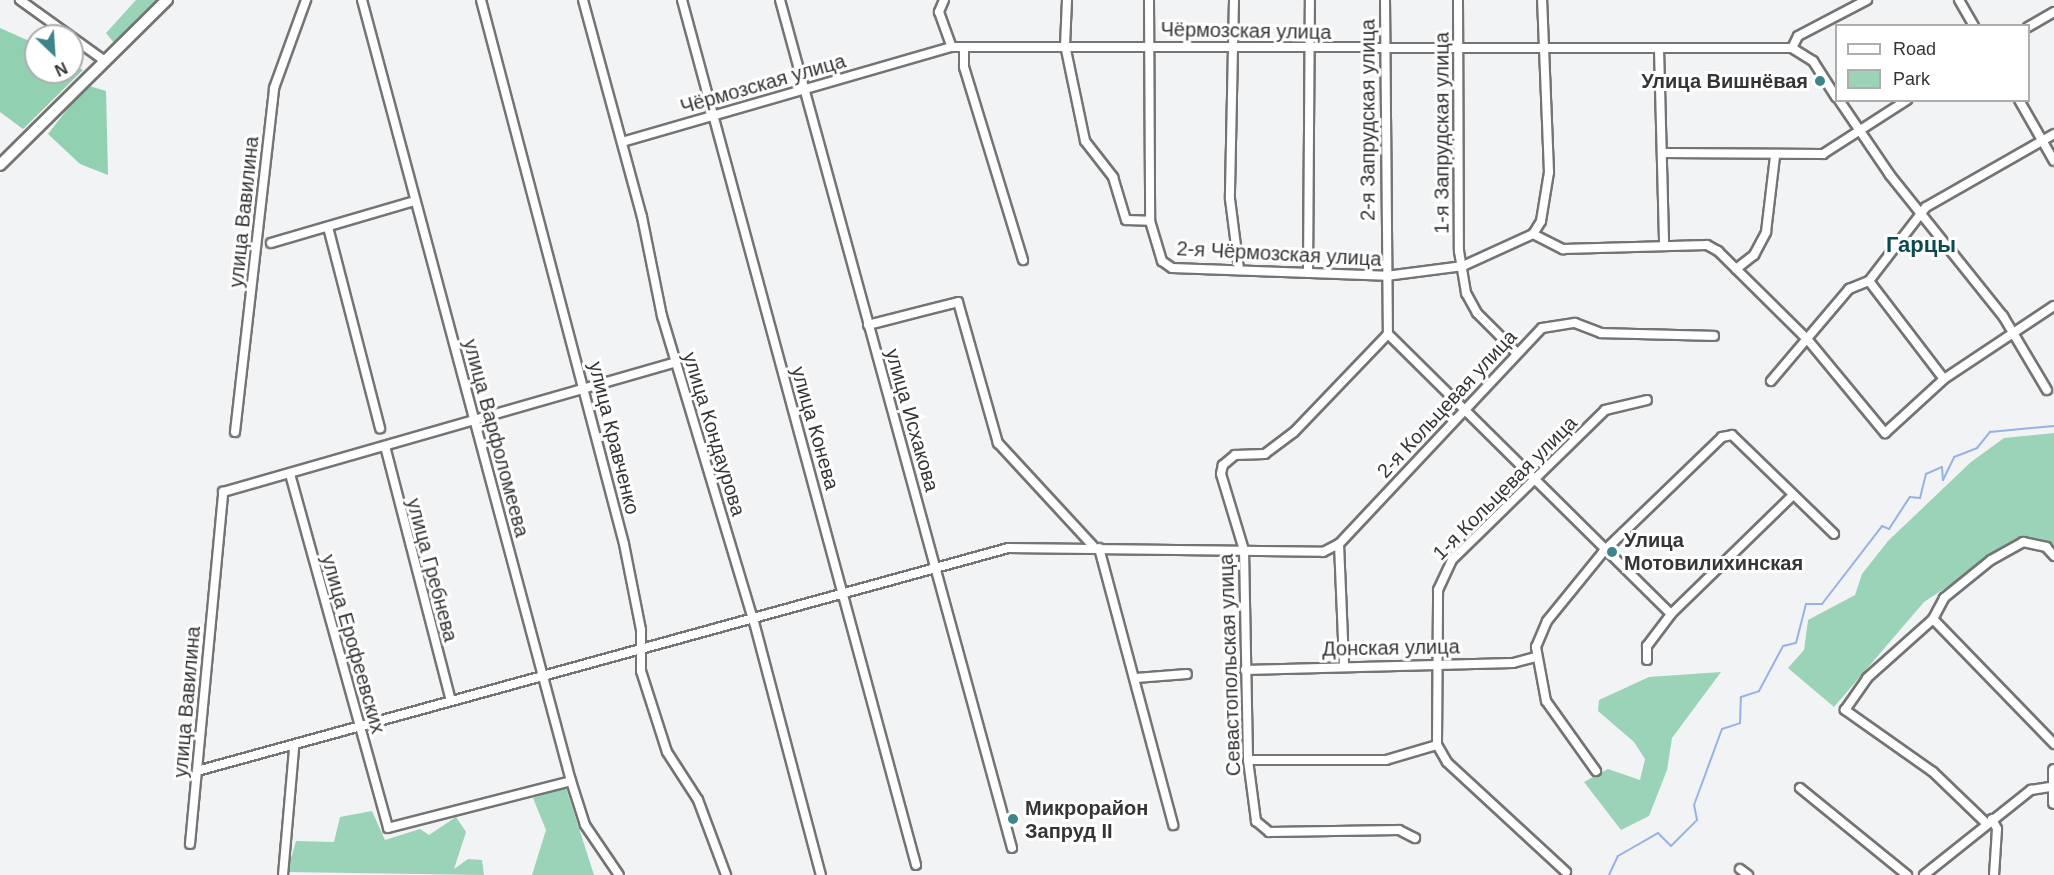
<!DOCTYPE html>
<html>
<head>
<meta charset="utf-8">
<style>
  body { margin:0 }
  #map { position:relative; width:2054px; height:875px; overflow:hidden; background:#f2f3f4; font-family:Helvetica,sans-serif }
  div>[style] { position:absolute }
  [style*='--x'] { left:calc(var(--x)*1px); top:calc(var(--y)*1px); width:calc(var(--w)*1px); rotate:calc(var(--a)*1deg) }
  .green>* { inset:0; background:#9ad3b7 }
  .forest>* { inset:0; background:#91d1b1 }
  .stream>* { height:2px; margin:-1px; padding:0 1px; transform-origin:1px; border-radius:1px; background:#97b2e5 }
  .roads { filter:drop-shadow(2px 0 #747475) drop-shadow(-2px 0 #747475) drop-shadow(0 2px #747475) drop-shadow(0 -2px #747475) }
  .minor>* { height:8px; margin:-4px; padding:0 4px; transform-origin:4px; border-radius:4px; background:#fff }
  .major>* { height:10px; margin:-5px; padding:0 5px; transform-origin:5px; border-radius:5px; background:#fff }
  .dots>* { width:16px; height:16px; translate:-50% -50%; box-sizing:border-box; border:3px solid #fff; border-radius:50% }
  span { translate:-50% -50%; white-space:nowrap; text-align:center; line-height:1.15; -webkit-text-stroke:6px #fff; paint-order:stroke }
  .street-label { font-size:20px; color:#353535 }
  .poi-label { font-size:20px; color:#353535; font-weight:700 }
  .right { translate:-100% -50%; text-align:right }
  .left { translate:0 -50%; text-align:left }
  .quarter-label { font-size:22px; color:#0b4b50; font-weight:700 }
  .legend { position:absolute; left:1835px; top:24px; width:195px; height:78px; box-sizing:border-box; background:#fff; border:2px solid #aeaeae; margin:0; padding:8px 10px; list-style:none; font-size:18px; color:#353535 }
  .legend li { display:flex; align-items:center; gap:12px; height:30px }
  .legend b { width:30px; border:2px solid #aeaeae }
  .north { position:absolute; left:24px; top:24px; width:60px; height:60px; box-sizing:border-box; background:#fff; border:2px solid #aeaeae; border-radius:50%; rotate:155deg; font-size:16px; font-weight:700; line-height:24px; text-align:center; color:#353535 }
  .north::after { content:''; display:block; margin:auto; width:21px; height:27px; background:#3d858a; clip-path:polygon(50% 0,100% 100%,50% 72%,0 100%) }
</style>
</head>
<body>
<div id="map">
  <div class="green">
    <div style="clip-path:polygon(136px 0,161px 0,115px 44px,106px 33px)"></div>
    <div style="clip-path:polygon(2054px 433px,2054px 551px,2043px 540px,2020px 539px,1924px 602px,1834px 707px,1788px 668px,1804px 650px,1808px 620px,1855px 595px,1862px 574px,1888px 541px,1971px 462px,2004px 438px)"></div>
    <div style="clip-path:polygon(1721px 672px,1672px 738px,1667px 770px,1649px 816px,1621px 830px,1584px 782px,1608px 769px,1640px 780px,1645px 759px,1634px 742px,1598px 711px,1599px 700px,1649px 677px)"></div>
    <div style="clip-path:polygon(566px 788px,594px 875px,532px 875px,546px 830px,533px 798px)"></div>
    <div style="clip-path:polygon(372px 811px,385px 840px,420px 829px,429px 835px,456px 817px,466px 832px,454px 869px,468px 859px,482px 860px,484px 875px,287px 872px,296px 841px,334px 842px,340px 817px)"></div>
  </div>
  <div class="forest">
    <div style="clip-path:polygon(0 28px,36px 44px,36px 72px,72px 72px,72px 64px,83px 70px,23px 129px,0 112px)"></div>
    <div style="clip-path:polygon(86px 85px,106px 91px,108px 175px,80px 164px,48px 134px)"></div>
  </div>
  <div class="stream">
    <div style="--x:1609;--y:875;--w:21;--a:-65"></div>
    <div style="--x:1618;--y:856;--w:46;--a:-29.9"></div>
    <div style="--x:1658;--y:833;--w:18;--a:45"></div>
    <div style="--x:1671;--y:846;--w:37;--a:-45"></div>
    <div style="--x:1697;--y:820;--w:15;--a:-101"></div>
    <div style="--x:1694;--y:805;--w:81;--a:-69.8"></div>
    <div style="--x:1722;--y:729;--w:19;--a:-18"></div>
    <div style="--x:1740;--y:723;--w:26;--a:-88"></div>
    <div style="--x:1741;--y:697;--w:19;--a:-18"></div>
    <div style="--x:1759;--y:691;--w:51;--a:-61.9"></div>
    <div style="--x:1783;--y:646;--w:13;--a:-13"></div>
    <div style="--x:1796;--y:643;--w:40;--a:-75.6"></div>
    <div style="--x:1806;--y:604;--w:16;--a:0"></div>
    <div style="--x:1822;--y:604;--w:98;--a:-52.4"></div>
    <div style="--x:1882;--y:526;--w:8;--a:23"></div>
    <div style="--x:1889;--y:529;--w:38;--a:-57"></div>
    <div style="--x:1910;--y:497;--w:10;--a:6"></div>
    <div style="--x:1920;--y:498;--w:25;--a:-76"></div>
    <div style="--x:1926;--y:474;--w:17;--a:-24"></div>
    <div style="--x:1942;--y:467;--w:13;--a:86"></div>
    <div style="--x:1943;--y:480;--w:25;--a:-64"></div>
    <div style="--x:1954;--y:457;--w:25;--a:-21"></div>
    <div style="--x:1977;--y:448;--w:21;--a:-51"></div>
    <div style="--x:1990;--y:432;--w:64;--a:-5.4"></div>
  </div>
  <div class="roads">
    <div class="minor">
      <div style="--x:20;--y:0;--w:105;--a:35.7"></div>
      <div style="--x:362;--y:0;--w:808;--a:75.02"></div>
      <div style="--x:571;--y:781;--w:46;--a:72.3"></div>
      <div style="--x:585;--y:825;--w:60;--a:55.8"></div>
      <div style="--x:481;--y:0;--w:562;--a:75.27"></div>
      <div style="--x:624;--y:544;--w:88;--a:78.8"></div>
      <div style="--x:641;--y:630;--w:41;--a:90"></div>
      <div style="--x:641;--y:671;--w:85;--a:72.2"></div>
      <div style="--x:667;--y:752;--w:57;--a:57.1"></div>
      <div style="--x:698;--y:800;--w:80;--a:69.5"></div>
      <div style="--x:583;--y:0;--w:225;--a:74.8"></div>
      <div style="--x:642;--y:217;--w:101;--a:78.6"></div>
      <div style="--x:662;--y:316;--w:320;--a:73.3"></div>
      <div style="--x:754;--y:622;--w:262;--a:75.2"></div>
      <div style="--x:682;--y:0;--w:896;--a:74.86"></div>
      <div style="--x:780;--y:0;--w:879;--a:74.7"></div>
      <div style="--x:944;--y:0;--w:13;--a:113"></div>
      <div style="--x:939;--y:12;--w:37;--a:70"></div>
      <div style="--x:1067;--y:0;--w:45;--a:92.5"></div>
      <div style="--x:1065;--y:45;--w:98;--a:78.2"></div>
      <div style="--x:1085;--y:141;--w:46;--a:52.1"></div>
      <div style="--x:1113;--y:177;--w:45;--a:73.2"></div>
      <div style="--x:1126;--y:220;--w:24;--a:2"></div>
      <div style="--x:1149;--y:0;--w:221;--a:89.7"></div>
      <div style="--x:1150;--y:221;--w:42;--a:73.3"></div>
      <div style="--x:1162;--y:261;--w:12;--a:35"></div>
      <div style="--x:1172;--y:268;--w:214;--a:2.1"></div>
      <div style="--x:1386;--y:276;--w:78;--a:-7.4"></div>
      <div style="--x:1463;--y:266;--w:77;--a:-24.6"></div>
      <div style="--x:1234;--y:0;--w:199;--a:91.2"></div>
      <div style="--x:1230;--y:199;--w:71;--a:82.7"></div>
      <div style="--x:1385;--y:0;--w:334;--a:89.5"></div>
      <div style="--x:1388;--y:334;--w:398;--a:44.7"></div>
      <div style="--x:1458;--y:0;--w:251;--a:89.8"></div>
      <div style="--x:1459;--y:251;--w:43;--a:80.5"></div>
      <div style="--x:1466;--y:293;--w:23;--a:61"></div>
      <div style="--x:1477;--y:313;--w:54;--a:45"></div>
      <div style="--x:1959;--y:0;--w:30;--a:60"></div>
      <div style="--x:2028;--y:27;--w:30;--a:-30"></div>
      <div style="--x:1792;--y:48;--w:13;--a:-63"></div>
      <div style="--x:1798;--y:36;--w:78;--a:-27.6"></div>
      <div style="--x:1659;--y:49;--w:197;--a:88.5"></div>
      <div style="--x:964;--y:50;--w:17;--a:90"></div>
      <div style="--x:964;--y:67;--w:202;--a:73"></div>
      <div style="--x:1839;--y:100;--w:91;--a:55.8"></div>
      <div style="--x:1890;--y:175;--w:181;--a:51.3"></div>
      <div style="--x:2003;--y:316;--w:86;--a:59.3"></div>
      <div style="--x:2019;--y:100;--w:70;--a:60.2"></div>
      <div style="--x:622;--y:142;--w:343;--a:-16.1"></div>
      <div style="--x:952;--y:47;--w:840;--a:0.07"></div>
      <div style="--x:1792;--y:48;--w:25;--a:32"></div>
      <div style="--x:1813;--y:61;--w:43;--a:57.4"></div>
      <div style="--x:1664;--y:153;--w:159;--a:0.4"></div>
      <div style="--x:1823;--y:154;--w:100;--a:-32.7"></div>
      <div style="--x:328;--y:227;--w:208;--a:75.5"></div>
      <div style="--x:1533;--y:234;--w:34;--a:27"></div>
      <div style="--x:1563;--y:249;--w:144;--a:-1.6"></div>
      <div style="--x:1707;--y:245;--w:13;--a:29"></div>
      <div style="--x:1718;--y:251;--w:127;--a:44.7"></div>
      <div style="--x:1808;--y:340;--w:121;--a:50.4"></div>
      <div style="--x:1885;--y:433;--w:80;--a:-42.5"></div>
      <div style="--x:1944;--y:379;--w:132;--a:-33.6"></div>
      <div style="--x:1533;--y:234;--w:15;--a:-58"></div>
      <div style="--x:1541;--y:221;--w:50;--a:-80.7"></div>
      <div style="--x:1549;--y:172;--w:172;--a:-92.3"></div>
      <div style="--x:271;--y:243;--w:150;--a:-16.3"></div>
      <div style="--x:1736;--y:269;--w:23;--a:-38"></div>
      <div style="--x:1754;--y:255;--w:26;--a:-62"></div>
      <div style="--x:1766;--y:232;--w:77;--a:-83.2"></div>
      <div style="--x:1308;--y:273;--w:273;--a:-89.6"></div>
      <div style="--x:1869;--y:281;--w:123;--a:52.6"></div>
      <div style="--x:868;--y:325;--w:93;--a:-14.3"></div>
      <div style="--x:958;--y:302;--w:147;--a:74.2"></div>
      <div style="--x:998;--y:443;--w:140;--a:47.3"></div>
      <div style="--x:1388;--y:334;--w:136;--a:133.8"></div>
      <div style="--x:1294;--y:432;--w:36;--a:143"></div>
      <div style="--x:1265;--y:454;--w:30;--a:178"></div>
      <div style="--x:1235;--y:455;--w:16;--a:140"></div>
      <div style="--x:1223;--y:465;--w:9;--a:103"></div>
      <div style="--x:1221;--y:474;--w:79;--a:73.2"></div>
      <div style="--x:1244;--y:550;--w:210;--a:88.9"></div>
      <div style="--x:1248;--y:760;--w:62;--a:82.5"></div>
      <div style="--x:1256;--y:821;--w:17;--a:40"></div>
      <div style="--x:1269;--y:832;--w:130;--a:-0.9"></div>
      <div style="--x:1399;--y:830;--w:18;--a:27"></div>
      <div style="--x:1771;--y:381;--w:121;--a:-49.7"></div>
      <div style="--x:1849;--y:289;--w:22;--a:-22"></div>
      <div style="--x:1869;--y:281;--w:93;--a:-52.4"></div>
      <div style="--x:1926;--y:207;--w:147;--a:-29.7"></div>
      <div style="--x:235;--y:432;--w:346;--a:-83.5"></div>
      <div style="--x:274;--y:88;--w:94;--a:-70"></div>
      <div style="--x:385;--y:446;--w:263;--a:75.5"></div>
      <div style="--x:290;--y:474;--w:367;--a:74.5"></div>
      <div style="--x:388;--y:828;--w:189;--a:-14.4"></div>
      <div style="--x:1339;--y:544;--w:120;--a:87.6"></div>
      <div style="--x:1099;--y:548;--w:287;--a:75"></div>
      <div style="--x:1933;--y:619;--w:174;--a:45.9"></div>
      <div style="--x:1647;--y:660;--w:14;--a:-90"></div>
      <div style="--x:1647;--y:646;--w:40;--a:-53"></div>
      <div style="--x:1671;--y:614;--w:170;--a:-44.3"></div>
      <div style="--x:1245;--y:670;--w:268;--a:-1.5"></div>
      <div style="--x:1513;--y:663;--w:24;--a:-15"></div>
      <div style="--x:1136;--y:678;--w:51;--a:-4.5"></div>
      <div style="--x:1248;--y:760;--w:138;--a:0"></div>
      <div style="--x:1386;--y:760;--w:53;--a:-16.4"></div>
      <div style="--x:197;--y:771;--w:841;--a:-15.37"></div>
      <div style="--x:1008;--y:548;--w:315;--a:0.7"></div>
      <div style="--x:1323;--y:552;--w:18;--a:-27"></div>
      <div style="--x:1339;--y:544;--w:296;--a:-46.8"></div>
      <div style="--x:1542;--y:328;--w:33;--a:-9"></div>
      <div style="--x:1575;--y:323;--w:28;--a:21"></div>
      <div style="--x:1601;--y:333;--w:113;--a:1.5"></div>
      <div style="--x:1596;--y:771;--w:86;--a:-125.5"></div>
      <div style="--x:1546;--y:701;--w:55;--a:-100.5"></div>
      <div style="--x:1536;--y:647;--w:28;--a:-67"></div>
      <div style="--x:1547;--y:621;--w:89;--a:-50.9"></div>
      <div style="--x:1603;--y:552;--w:165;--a:-44"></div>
      <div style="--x:1722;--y:437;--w:10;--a:-11"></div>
      <div style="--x:1732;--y:435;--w:142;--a:44.1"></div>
      <div style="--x:1800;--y:788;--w:138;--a:39.1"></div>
      <div style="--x:1992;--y:819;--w:11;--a:63"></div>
      <div style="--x:1997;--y:829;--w:46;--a:93.7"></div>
      <div style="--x:1986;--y:823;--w:74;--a:-136.1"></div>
      <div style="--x:1933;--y:772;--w:108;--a:-144.8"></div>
      <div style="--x:1845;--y:710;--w:39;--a:-55"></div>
      <div style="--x:1867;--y:678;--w:89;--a:-41.8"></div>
      <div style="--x:1933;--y:619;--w:24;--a:-62"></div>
      <div style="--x:1944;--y:598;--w:60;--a:-39"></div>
      <div style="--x:1991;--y:560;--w:37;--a:-29"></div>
      <div style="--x:2023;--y:542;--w:24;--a:12"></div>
      <div style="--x:2046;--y:547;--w:12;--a:48"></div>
      <div style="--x:190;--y:844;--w:354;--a:-84.6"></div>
      <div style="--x:223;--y:492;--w:471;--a:-16"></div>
      <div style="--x:1740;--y:869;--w:10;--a:37"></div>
      <div style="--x:1566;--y:872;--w:162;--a:-137.3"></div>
      <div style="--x:1447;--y:762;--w:20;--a:-120"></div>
      <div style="--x:1437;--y:745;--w:155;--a:-89.6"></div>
      <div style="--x:1438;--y:590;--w:33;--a:-65"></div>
      <div style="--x:1452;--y:560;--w:214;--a:-44.4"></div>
      <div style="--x:1605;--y:410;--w:43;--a:-13.4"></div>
      <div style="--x:283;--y:875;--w:127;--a:-85"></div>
      <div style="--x:1924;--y:875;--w:137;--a:-38.5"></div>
      <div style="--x:2031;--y:790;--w:19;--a:-9"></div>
    </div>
    <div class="major">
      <div style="--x:0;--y:165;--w:235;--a:-44.7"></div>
      <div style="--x:2054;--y:770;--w:33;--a:90"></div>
    </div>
  </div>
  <div class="dots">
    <div style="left:1820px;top:81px;background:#3d858a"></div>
    <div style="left:1612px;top:552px;background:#3d858a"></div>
    <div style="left:1013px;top:819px;background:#3d858a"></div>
  </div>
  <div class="street-label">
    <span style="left:1246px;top:31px;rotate:1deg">Чёрмозская улица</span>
    <span style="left:763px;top:84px;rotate:-16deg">Чёрмозская улица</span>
    <span style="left:1368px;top:120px;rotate:-90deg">2-я Запрудская улица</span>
    <span style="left:1442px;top:133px;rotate:-90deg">1-я Запрудская улица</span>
    <span style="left:244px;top:212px;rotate:-84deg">улица Вавилина</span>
    <span style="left:1279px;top:254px;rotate:3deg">2-я Чёрмозская улица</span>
    <span style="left:1447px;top:404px;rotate:-47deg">2-я Кольцевая улица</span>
    <span style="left:912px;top:420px;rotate:74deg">улица Исхакова</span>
    <span style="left:815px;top:428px;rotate:74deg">улица Конева</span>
    <span style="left:714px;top:434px;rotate:73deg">улица Кондаурова</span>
    <span style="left:496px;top:438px;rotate:75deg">улица Варфоломеева</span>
    <span style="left:614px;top:438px;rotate:76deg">улица Кравченко</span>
    <span style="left:1505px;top:488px;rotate:-45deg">1-я Кольцевая улица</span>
    <span style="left:432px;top:570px;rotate:75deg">улица Гребнева</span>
    <span style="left:353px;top:644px;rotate:74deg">улица Ерофеевских</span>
    <span style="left:1391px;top:648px;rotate:-1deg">Донская улица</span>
    <span style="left:1230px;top:665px;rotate:-92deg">Севастопольская улица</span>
    <span style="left:187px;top:702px;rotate:-85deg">улица Вавилина</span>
  </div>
  <div class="poi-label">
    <span class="right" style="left:1808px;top:81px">Улица Вишнёвая</span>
    <span class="left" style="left:1624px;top:552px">Улица<br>Мотовилихинская</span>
    <span class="left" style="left:1025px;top:820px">Микрорайон<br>Запруд II</span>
  </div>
  <div class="quarter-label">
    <span style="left:1921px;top:245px">Гарцы</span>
  </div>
  <ul class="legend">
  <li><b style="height:8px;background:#fff"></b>Road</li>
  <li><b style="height:16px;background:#9ad3b7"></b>Park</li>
  </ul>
  <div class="north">N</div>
</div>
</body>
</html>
